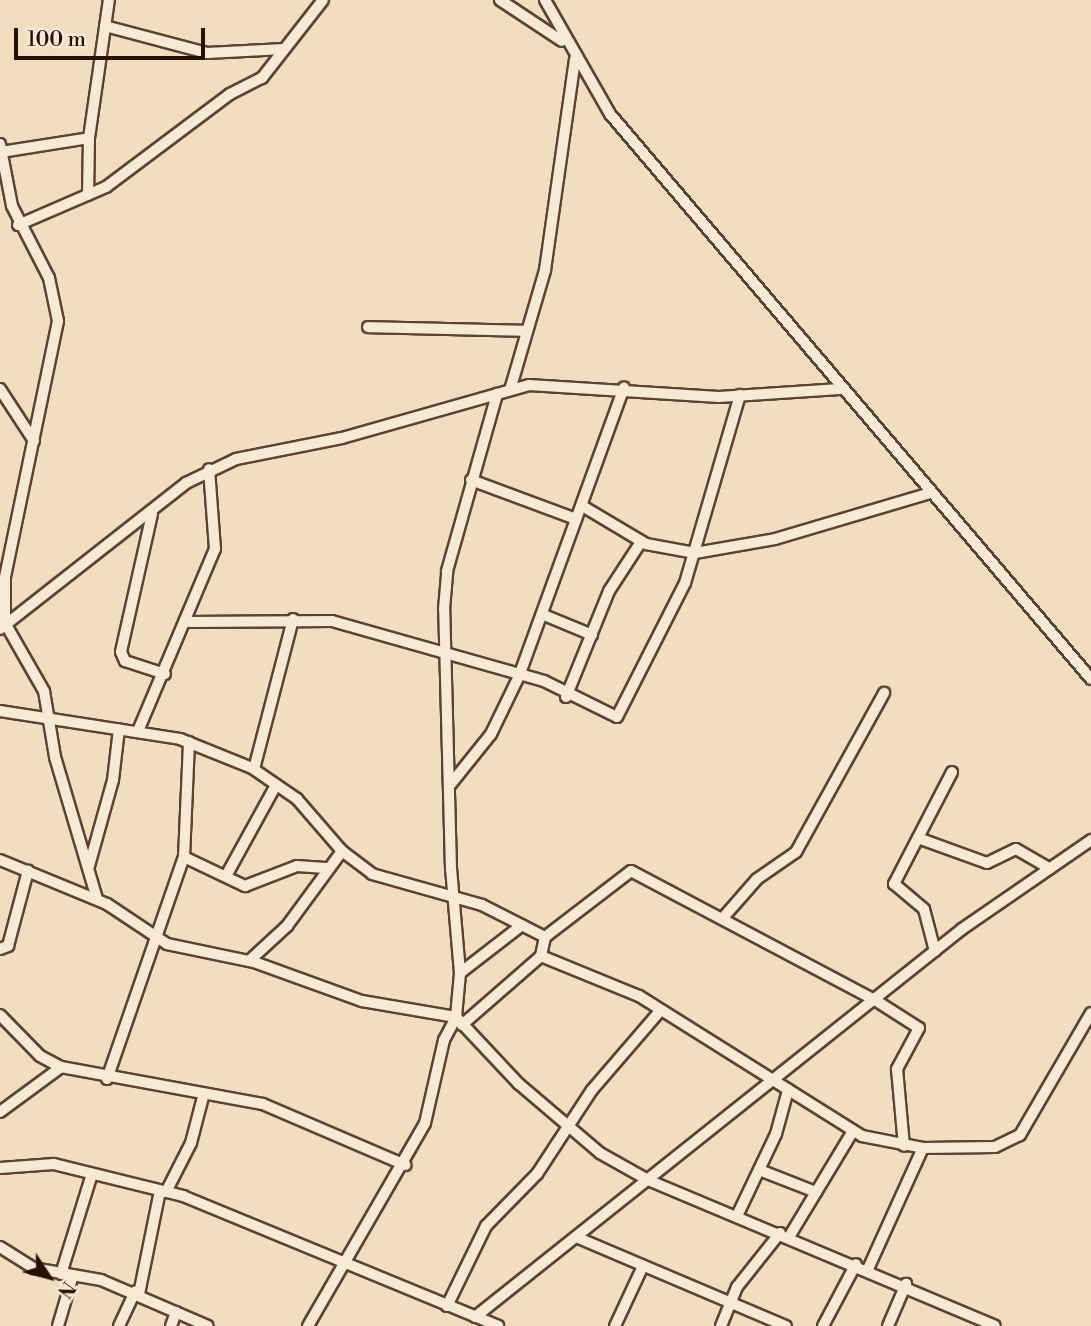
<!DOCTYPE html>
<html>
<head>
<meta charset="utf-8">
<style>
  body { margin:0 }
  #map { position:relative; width:1091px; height:1326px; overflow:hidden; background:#f1ddc0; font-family:"Libre Bodoni",serif }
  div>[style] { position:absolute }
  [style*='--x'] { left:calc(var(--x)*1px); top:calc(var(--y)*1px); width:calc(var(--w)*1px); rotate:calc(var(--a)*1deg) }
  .roads { filter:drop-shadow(2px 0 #5b4332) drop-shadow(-2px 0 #5b4332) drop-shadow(0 2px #5b4332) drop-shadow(0 -2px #5b4332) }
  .street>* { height:10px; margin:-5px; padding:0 5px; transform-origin:5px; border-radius:5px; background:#f6e9d6 }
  span { translate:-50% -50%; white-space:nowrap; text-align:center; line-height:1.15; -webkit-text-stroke:5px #f6e9d6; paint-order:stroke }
  .north { position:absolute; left:14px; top:1242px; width:70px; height:70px; -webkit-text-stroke:5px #f6e9d6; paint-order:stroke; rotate:126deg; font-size:19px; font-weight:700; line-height:28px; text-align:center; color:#291003 }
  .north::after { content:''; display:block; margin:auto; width:24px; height:32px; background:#291003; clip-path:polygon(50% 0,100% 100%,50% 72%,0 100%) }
  .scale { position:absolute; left:14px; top:28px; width:191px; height:32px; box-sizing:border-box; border:4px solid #291003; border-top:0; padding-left:9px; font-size:21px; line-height:24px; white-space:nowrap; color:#291003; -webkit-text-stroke:5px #f6e9d6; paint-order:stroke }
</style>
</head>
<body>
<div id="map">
  <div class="roads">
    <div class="street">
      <div style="--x:500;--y:0;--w:74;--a:33.5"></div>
      <div style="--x:545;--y:0;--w:131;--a:60.3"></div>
      <div style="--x:610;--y:114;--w:742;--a:49.59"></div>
      <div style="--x:105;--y:26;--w:106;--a:14.8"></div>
      <div style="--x:207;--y:53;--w:77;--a:-3"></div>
      <div style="--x:0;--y:144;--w:63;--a:79"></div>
      <div style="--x:12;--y:206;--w:81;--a:62.8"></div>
      <div style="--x:49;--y:278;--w:44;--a:78.2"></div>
      <div style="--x:58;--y:321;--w:262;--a:101.7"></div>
      <div style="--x:5;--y:578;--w:45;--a:90"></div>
      <div style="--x:5;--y:623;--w:78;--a:60.2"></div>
      <div style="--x:44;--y:691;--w:67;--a:80.5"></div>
      <div style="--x:55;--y:757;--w:148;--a:73.5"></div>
      <div style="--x:1;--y:152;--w:89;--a:-9"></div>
      <div style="--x:88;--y:195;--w:57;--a:-89"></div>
      <div style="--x:89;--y:138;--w:139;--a:-81.8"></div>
      <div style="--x:18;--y:225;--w:96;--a:-23.4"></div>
      <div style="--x:106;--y:187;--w:155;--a:-36.9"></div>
      <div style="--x:230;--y:94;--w:36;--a:-27"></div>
      <div style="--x:262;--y:78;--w:99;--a:-52"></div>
      <div style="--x:368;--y:327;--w:159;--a:1.4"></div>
      <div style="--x:0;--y:389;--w:62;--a:56.8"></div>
      <div style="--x:510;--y:390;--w:125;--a:-73.7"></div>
      <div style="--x:545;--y:270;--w:213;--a:-81.9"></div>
      <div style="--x:471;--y:480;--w:112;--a:20.4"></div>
      <div style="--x:584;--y:507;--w:72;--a:30.8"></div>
      <div style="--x:646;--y:544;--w:50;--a:10.4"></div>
      <div style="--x:695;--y:553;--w:81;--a:-9.9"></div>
      <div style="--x:775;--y:539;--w:162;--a:-16.5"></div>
      <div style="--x:152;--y:514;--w:141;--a:102.7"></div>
      <div style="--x:121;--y:652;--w:10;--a:66"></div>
      <div style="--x:125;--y:661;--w:42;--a:18"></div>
      <div style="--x:544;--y:615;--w:52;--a:22.6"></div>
      <div style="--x:189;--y:622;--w:143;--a:-0.4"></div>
      <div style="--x:332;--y:621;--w:220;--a:15.8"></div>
      <div style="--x:544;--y:681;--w:81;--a:26.3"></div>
      <div style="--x:617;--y:717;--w:150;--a:-63.1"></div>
      <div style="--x:685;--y:583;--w:196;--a:-73.7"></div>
      <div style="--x:0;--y:629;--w:236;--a:-38.1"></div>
      <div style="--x:186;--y:483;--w:55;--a:-25.6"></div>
      <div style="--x:236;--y:459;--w:108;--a:-11.2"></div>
      <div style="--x:342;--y:438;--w:194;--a:-15.8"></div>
      <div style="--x:529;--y:385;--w:190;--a:3.6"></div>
      <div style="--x:719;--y:397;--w:121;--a:-3.8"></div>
      <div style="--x:566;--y:697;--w:114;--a:-67.9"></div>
      <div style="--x:609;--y:591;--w:59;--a:-56.9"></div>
      <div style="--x:0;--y:711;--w:182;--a:8.8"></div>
      <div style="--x:180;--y:739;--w:78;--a:21.9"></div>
      <div style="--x:252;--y:768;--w:55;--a:34.6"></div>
      <div style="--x:297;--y:799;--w:69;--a:49.1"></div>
      <div style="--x:342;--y:851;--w:38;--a:37"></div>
      <div style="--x:372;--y:874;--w:114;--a:15.7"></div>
      <div style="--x:482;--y:905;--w:71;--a:26.9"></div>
      <div style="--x:545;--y:937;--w:19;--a:102"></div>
      <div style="--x:541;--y:956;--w:105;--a:138.9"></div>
      <div style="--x:138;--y:731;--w:198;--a:-67.1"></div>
      <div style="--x:215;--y:549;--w:80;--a:-94.3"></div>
      <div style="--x:254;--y:769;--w:155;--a:-75.4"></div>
      <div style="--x:450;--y:785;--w:65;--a:-51.2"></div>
      <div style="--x:491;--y:734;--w:64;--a:-64.2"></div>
      <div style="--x:519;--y:676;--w:307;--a:-70"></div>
      <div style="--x:918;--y:838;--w:73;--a:19.9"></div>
      <div style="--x:987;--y:863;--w:32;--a:-26"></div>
      <div style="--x:1016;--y:849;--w:39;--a:30"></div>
      <div style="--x:184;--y:857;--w:68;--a:25.4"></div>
      <div style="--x:245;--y:886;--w:56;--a:-21"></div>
      <div style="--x:297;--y:866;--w:32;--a:4"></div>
      <div style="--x:0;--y:860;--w:116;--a:22.4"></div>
      <div style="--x:107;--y:904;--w:72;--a:33.7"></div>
      <div style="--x:167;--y:944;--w:89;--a:11.7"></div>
      <div style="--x:254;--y:962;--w:115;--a:19.9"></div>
      <div style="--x:362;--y:1001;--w:95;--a:9.7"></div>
      <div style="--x:456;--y:1017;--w:92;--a:46.8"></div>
      <div style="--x:519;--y:1084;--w:106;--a:40.4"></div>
      <div style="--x:600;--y:1153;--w:55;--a:29.4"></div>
      <div style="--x:648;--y:1180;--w:376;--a:22.8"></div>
      <div style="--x:89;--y:866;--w:89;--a:-74.4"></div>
      <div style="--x:113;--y:780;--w:51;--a:-83.3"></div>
      <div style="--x:226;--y:876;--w:104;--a:-61.2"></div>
      <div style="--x:722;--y:919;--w:53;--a:-48.8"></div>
      <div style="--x:757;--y:879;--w:47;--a:-34.7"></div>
      <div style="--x:796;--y:852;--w:182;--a:-61"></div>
      <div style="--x:545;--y:937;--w:108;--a:-37.5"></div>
      <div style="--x:631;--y:871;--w:276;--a:27.9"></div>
      <div style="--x:875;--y:1000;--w:52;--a:32.5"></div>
      <div style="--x:919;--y:1028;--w:47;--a:118.2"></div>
      <div style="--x:897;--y:1069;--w:77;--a:84.8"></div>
      <div style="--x:0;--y:949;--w:9;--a:-21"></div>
      <div style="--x:8;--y:946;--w:78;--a:-75.1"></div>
      <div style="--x:935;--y:951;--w:43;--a:-104.7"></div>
      <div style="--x:924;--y:909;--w:39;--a:-140"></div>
      <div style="--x:894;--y:884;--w:126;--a:-62.6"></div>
      <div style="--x:541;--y:956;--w:106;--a:22.2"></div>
      <div style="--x:639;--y:996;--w:263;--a:32.1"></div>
      <div style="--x:862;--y:1136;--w:62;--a:11.1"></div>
      <div style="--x:923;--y:1148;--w:72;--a:-0.8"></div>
      <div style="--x:995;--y:1147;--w:28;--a:-26"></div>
      <div style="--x:1020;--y:1135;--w:141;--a:-59.8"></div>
      <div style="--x:249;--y:961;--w:52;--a:-42.6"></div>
      <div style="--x:287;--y:926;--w:93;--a:-53.7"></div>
      <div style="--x:460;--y:973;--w:78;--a:-37.7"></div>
      <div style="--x:0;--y:1015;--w:57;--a:45.7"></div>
      <div style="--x:40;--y:1056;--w:24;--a:28"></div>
      <div style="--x:61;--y:1067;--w:205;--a:10.4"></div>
      <div style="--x:263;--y:1104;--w:155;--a:23.2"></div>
      <div style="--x:107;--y:1079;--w:235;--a:-70.9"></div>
      <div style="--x:184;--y:857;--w:115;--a:-87.5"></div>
      <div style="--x:0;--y:1112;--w:76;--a:-36.4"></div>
      <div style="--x:0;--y:1168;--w:54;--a:-4.2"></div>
      <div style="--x:54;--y:1164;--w:133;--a:13.9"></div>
      <div style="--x:183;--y:1196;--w:341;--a:22.4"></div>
      <div style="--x:762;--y:1171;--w:58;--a:21.3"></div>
      <div style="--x:166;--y:1192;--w:55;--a:-63"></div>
      <div style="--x:191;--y:1143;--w:48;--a:-75.4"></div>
      <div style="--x:737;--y:1216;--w:91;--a:-64.6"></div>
      <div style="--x:776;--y:1134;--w:46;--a:-74.7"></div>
      <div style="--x:576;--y:1237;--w:228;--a:23"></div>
      <div style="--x:789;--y:1237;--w:124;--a:-58.9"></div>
      <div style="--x:0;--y:1247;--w:39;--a:32"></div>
      <div style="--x:33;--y:1268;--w:69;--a:10"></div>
      <div style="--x:101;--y:1280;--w:116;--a:23.3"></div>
      <div style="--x:868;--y:1269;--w:133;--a:-65.6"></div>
      <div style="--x:61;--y:1274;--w:105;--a:-72.8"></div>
      <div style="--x:139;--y:1294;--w:105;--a:-78.5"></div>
      <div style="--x:447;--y:1306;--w:89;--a:-64"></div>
      <div style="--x:486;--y:1226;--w:73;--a:-45.6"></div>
      <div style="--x:537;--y:1174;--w:100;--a:-56.8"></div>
      <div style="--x:592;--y:1090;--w:104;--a:-49.3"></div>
      <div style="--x:475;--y:1317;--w:623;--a:-38.54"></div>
      <div style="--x:962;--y:929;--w:157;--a:-34.6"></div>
      <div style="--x:58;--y:1326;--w:53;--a:-73.6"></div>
      <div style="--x:119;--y:1326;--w:38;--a:-65"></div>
      <div style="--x:171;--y:1326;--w:15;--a:-70"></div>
      <div style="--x:308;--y:1326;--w:234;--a:-60"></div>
      <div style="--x:425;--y:1123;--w:85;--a:-77.1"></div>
      <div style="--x:444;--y:1040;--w:26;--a:-62"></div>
      <div style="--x:456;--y:1017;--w:44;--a:-84.8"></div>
      <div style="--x:460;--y:973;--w:104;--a:-94.9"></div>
      <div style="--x:451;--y:869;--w:260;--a:-91.5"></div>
      <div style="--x:444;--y:609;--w:38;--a:-85"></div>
      <div style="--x:447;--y:571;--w:184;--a:-74.2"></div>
      <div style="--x:615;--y:1326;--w:64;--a:-65"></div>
      <div style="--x:721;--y:1326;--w:42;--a:-67.7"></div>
      <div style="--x:737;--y:1287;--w:69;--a:-51.5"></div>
      <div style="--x:823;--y:1326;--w:70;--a:-62"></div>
      <div style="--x:888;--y:1326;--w:46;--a:-66.8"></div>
    </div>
  </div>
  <div class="north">N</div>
  <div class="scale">100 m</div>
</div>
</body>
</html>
